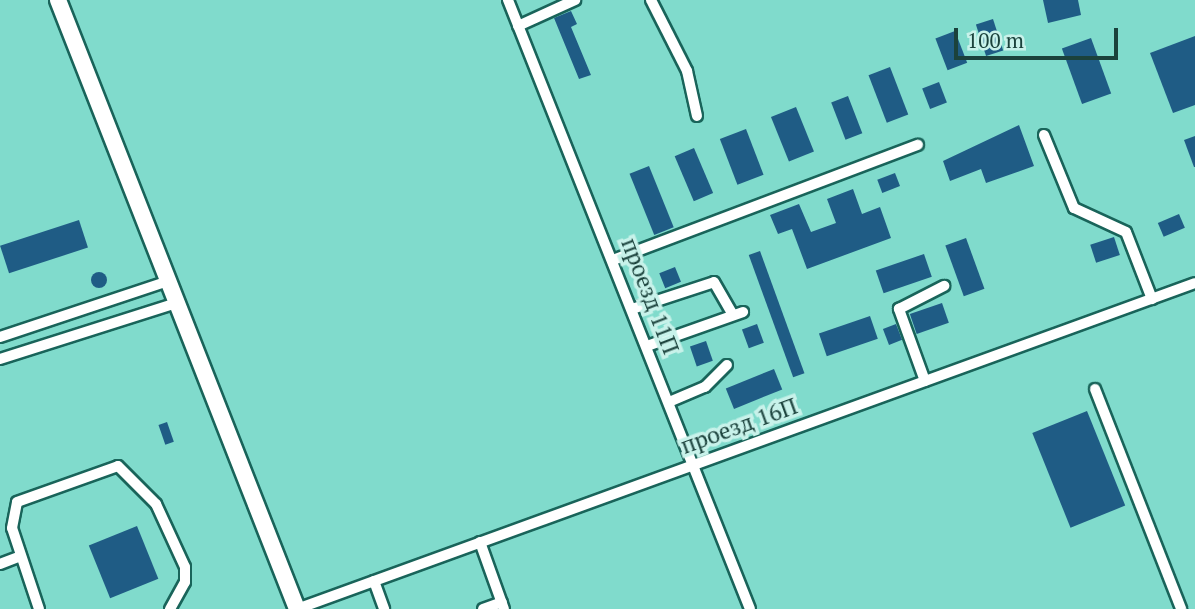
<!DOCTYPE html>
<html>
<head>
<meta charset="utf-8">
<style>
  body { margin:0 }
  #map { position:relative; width:1195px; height:609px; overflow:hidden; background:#80dbcc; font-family:"PT Serif",serif }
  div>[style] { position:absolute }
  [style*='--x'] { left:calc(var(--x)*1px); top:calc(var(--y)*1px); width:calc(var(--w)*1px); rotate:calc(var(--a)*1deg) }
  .building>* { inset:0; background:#1f5c85; transform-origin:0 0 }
  .round { border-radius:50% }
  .roads { filter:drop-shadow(2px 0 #19645a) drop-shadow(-2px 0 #19645a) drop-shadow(0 2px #19645a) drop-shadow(0 -2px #19645a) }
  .minor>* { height:10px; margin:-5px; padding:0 5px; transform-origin:5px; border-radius:5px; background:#fff }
  .highway>* { height:16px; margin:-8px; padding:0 8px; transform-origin:8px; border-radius:8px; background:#fff }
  span { translate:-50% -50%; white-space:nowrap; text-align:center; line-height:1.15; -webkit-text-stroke:7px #c8f2ea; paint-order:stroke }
  .street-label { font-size:23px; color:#1b423c }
  .scale { position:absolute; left:954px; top:28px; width:164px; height:32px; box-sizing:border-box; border:4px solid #1b423c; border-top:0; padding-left:9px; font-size:21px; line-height:24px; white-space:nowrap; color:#1b423c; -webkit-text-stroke:5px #c8f2ea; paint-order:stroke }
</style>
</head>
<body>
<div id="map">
  <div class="building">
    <div style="clip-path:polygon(1043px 0,1078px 0,1081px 15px,1048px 23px)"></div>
    <div style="clip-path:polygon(571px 11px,577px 24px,571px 27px,591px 75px,579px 79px,554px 18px)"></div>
    <div style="left:993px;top:19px;width:33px;height:18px;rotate:72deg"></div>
    <div style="left:955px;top:31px;width:34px;height:21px;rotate:69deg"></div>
    <div style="clip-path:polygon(1195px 36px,1195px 105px,1173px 113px,1150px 53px)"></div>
    <div style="left:1091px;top:38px;width:59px;height:31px;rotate:70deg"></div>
    <div style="left:890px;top:67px;width:51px;height:23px;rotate:69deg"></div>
    <div style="left:939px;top:82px;width:22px;height:18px;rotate:69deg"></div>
    <div style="left:848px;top:96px;width:40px;height:18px;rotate:69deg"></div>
    <div style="left:796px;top:107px;width:48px;height:27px;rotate:68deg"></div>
    <div style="clip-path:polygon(1019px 125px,1034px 166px,986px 183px,981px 169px,950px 181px,943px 161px)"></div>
    <div style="left:746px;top:129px;width:49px;height:28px;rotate:69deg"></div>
    <div style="clip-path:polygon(1195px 136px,1195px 167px,1194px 167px,1184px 140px)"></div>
    <div style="left:694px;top:148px;width:49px;height:21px;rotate:67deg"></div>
    <div style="left:649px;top:166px;width:66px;height:21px;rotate:68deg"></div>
    <div style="left:895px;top:173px;width:14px;height:19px;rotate:69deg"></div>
    <div style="clip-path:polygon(853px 189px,862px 214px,880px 207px,891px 238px,807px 269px,792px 229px,778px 234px,770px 215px,799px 204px,811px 232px,836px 223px,827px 199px)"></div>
    <div style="left:1179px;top:214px;width:15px;height:23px;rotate:67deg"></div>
    <div style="left:79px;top:220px;width:29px;height:83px;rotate:72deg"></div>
    <div style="left:1114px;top:237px;width:19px;height:25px;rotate:72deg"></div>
    <div style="left:966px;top:238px;width:54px;height:22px;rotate:70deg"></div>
    <div style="left:760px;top:251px;width:130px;height:12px;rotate:70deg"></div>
    <div style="left:924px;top:254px;width:24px;height:51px;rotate:71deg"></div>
    <div style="left:675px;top:267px;width:16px;height:17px;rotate:68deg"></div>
    <div class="round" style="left:91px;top:272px;width:16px;height:16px"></div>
    <div style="left:942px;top:303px;width:21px;height:34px;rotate:71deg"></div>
    <div style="left:870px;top:316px;width:24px;height:54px;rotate:71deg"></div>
    <div style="left:757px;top:324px;width:20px;height:16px;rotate:70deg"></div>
    <div style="left:896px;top:324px;width:17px;height:14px;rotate:69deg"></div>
    <div style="left:706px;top:341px;width:21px;height:17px;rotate:71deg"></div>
    <div style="left:774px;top:369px;width:22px;height:52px;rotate:68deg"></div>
    <div style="left:1087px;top:411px;width:102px;height:59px;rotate:68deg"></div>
    <div style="left:167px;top:422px;width:21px;height:9px;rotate:71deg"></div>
    <div style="left:137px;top:526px;width:57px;height:52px;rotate:68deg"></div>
  </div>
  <div class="roads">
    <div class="minor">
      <div style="--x:508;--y:0;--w:655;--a:68.33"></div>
      <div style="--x:651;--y:0;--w:80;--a:63.1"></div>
      <div style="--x:687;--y:71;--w:46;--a:77.5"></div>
      <div style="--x:518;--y:26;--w:63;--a:-24.5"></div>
      <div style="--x:1044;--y:135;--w:79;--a:67.7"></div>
      <div style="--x:1074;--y:208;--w:57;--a:24.8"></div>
      <div style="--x:1126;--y:232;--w:72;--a:68.8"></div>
      <div style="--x:613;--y:260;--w:326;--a:-20.7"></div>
      <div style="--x:632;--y:309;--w:86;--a:-18.2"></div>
      <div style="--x:714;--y:282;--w:38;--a:60"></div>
      <div style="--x:0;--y:337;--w:177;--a:-18.4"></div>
      <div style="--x:647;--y:346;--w:102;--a:-19.5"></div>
      <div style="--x:0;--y:359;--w:186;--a:-17.6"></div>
      <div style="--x:925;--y:381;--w:77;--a:-109.9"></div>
      <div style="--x:899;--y:309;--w:51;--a:-27.1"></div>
      <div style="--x:1095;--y:389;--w:236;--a:68.6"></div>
      <div style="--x:669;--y:402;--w:39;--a:-23"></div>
      <div style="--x:705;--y:387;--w:31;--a:-45"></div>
      <div style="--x:480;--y:542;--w:71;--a:70.3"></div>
      <div style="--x:0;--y:564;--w:22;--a:-21"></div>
      <div style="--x:374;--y:581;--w:30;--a:70"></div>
      <div style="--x:39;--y:609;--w:85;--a:-108.4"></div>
      <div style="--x:12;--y:528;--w:26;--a:-79"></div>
      <div style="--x:17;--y:502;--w:107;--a:-19.6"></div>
      <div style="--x:118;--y:466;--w:54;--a:45"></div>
      <div style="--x:156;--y:504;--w:69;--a:65.3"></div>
      <div style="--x:185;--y:567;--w:15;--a:90"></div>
      <div style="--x:185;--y:582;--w:31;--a:119"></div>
      <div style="--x:297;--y:609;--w:955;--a:-19.95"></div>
      <div style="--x:483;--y:609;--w:20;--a:-20"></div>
    </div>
    <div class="highway">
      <div style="--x:58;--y:0;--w:654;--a:68.57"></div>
    </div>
  </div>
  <div class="street-label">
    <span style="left:650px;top:296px;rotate:69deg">проезд 11П</span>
    <span style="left:739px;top:426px;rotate:-20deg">проезд 16П</span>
  </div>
  <div class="scale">100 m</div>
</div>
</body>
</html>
